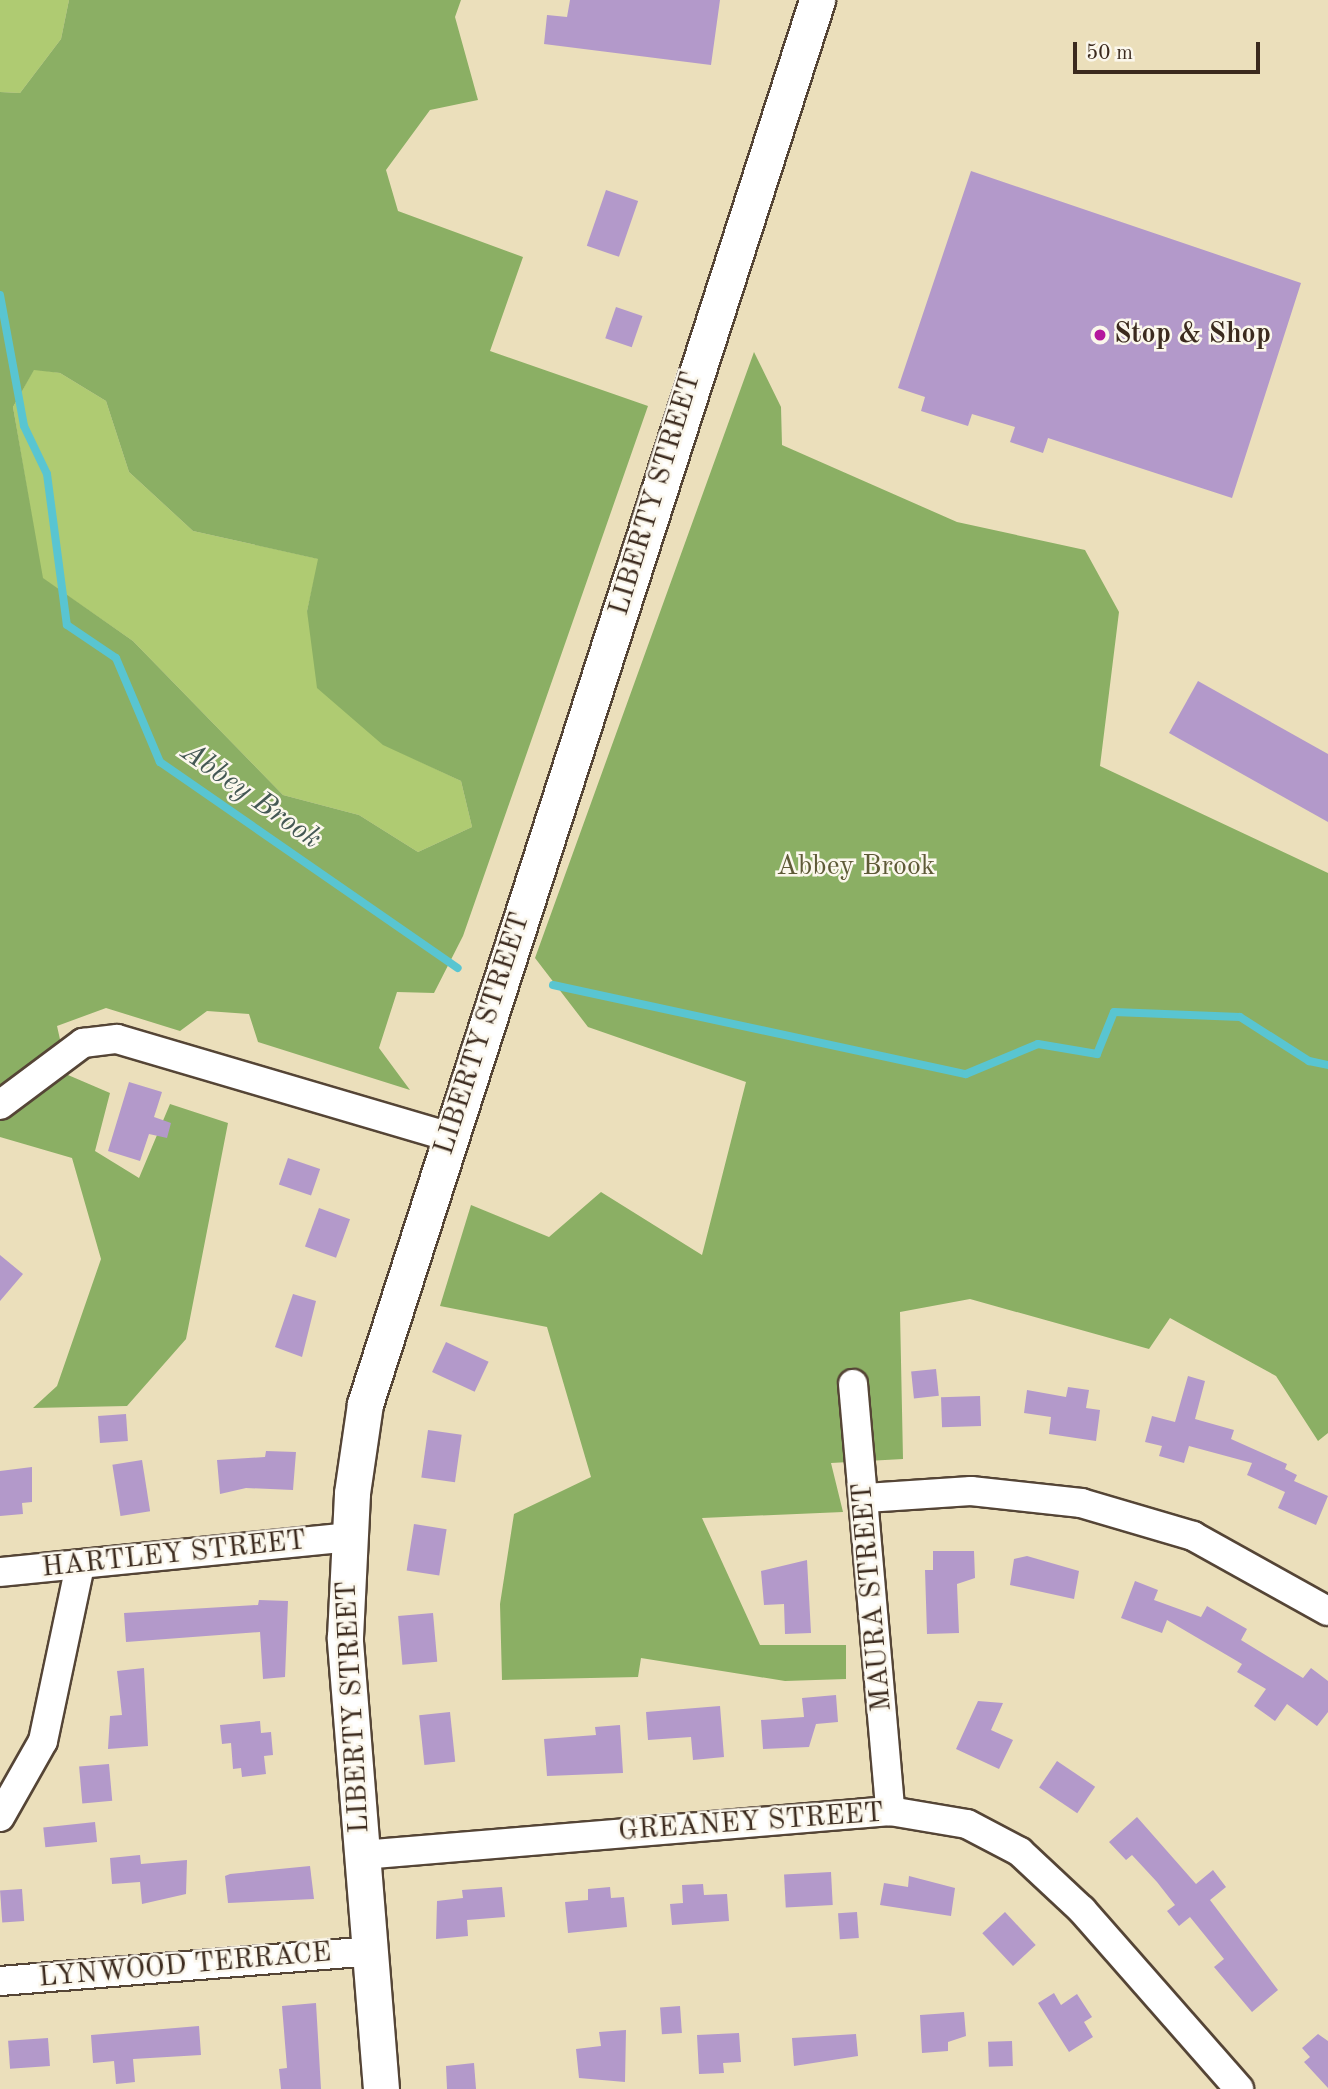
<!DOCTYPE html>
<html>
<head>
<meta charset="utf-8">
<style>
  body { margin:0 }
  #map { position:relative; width:1328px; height:2089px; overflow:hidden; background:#ebdfbb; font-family:"Old Standard TT",serif }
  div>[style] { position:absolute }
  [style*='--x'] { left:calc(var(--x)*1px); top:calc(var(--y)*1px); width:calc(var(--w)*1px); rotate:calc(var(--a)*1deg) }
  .green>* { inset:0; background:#afcb72 }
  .forest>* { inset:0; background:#8baf64 }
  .stream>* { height:8px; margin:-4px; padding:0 4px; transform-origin:4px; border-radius:4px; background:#59c5d1 }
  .building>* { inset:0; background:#b399ca; transform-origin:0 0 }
  .roads { filter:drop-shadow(2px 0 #554536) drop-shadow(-2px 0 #554536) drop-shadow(0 2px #554536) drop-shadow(0 -2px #554536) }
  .minor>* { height:28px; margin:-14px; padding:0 14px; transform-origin:14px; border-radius:14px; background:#fff }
  .major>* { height:35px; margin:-17.5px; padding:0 17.5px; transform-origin:17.5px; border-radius:17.5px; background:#fff }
  .dots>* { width:19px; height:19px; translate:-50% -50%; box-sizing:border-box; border:4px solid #fbf7ec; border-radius:50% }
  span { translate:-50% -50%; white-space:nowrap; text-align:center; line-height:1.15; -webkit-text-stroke:5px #fbf7ec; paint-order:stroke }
  .poi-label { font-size:28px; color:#3b2a1e; font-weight:700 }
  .left { translate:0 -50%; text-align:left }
  .street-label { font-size:28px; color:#3b2a1e }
  .park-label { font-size:28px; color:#5e5a37 }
  .water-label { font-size:30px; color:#445854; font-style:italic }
  .scale { position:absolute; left:1073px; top:42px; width:187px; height:32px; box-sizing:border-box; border:4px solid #3b2a1e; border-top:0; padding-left:9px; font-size:21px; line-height:24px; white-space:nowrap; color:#3b2a1e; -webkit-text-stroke:5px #fbf7ec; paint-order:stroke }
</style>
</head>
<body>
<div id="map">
  <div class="green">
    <div style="clip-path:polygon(0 0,69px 0,61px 39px,20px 93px,0 92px)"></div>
    <div style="clip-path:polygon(34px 369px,60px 373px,106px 401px,129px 472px,193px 531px,319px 559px,307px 611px,383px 744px,461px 781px,472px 827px,418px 852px,359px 815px,283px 795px,133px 641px,42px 578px,13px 407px)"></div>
  </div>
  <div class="forest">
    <div style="clip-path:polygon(evenodd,69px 0,461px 0,455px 17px,478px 100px,430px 110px,386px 170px,398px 211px,523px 257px,490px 351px,648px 406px,463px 936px,434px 993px,397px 992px,379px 1048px,410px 1090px,258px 1042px,249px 1014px,207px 1011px,180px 1031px,106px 1008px,57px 1026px,68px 1075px,110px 1093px,95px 1151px,139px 1178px,170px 1104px,228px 1123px,186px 1339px,127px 1406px,33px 1408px,57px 1386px,101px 1259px,72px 1158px,0 1137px,0 92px,20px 93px,61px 39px,69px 0,34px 370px,60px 373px,106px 401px,129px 472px,193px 531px,318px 559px,307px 611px,317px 688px,383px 745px,461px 781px,472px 827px,418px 852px,359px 815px,283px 795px,133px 641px,43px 578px,13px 407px,34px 370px)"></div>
    <div style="clip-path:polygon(754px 352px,781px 407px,782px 445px,957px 522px,1085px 550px,1119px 612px,1100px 766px,1328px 873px,1328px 1433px,1318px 1441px,1276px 1376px,1170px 1318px,1149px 1349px,970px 1299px,900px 1312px,903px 1459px,831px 1463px,843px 1512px,702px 1518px,760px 1645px,846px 1645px,846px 1679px,785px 1681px,641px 1658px,638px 1677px,502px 1680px,500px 1604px,514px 1514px,591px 1477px,547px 1327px,440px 1306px,471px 1205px,549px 1237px,601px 1192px,702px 1255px,746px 1082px,588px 1027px,535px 958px)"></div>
  </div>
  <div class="stream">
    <div style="--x:0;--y:295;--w:133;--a:79.6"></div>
    <div style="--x:24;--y:426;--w:53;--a:64.4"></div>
    <div style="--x:47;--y:474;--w:152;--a:82.5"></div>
    <div style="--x:67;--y:625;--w:59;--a:34"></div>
    <div style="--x:116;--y:658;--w:113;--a:67.1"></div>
    <div style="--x:160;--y:762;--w:362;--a:34.7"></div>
    <div style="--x:553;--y:985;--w:422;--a:12.2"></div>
    <div style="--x:966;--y:1074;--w:78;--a:-22.6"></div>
    <div style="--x:1038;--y:1044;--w:60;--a:9.6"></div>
    <div style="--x:1097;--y:1054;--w:45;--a:-68"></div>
    <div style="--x:1114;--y:1012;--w:126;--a:2.3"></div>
    <div style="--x:1240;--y:1017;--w:82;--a:32.5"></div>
    <div style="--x:1309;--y:1061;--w:19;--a:12"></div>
  </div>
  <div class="building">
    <div style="clip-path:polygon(570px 0,720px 0,711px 65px,544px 44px,547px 15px,567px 17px)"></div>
    <div style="clip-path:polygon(971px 171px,1301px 283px,1232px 498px,1048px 438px,1043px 453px,1010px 442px,1015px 427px,972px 414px,968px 426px,921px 411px,925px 397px,898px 388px)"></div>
    <div style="left:606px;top:190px;width:34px;height:59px;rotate:19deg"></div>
    <div style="left:616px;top:307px;width:28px;height:33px;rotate:19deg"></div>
    <div style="clip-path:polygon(1198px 681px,1328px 754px,1328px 822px,1169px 733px)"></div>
    <div style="clip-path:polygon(129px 1082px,162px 1092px,154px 1117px,171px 1123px,167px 1138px,149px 1134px,140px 1161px,108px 1151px)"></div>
    <div style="left:288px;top:1158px;width:34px;height:28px;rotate:19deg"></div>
    <div style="left:319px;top:1208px;width:33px;height:41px;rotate:20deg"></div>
    <div style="clip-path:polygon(0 1255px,23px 1274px,0 1301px)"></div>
    <div style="clip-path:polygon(293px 1294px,316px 1301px,302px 1357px,275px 1347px)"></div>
    <div style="left:446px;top:1342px;width:47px;height:33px;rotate:25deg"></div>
    <div style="left:936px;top:1369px;width:27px;height:25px;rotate:84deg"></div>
    <div style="clip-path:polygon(1188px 1376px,1205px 1381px,1195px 1419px,1234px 1430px,1231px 1439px,1287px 1464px,1285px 1469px,1297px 1475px,1294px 1481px,1328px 1496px,1316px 1525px,1278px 1508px,1285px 1492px,1247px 1475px,1252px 1463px,1189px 1446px,1184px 1463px,1159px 1456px,1162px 1446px,1145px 1442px,1152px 1416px,1175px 1422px)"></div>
    <div style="clip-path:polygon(1068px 1387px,1089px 1390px,1086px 1408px,1100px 1410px,1096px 1441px,1049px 1434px,1051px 1417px,1024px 1413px,1027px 1390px,1066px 1397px)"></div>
    <div style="left:980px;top:1396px;width:30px;height:39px;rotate:88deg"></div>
    <div style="left:126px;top:1414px;width:27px;height:28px;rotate:86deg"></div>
    <div style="left:428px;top:1430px;width:34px;height:48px;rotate:8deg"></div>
    <div style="clip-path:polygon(266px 1451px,296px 1452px,293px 1490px,246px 1488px,220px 1494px,217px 1460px,265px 1457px)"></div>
    <div style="left:142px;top:1460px;width:52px;height:30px;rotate:81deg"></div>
    <div style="clip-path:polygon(32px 1467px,32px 1502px,22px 1503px,23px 1514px,0 1516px,0 1471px)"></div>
    <div style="left:414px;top:1524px;width:33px;height:47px;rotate:9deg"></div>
    <div style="clip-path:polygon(933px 1551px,974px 1551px,975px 1578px,957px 1584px,959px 1633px,927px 1634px,925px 1570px,933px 1570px)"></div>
    <div style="clip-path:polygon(1027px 1556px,1079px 1571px,1074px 1599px,1010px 1585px,1014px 1559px)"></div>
    <div style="clip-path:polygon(807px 1560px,811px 1633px,785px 1634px,784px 1604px,764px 1605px,761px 1571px)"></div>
    <div style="clip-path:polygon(1135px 1581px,1158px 1590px,1154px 1600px,1201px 1617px,1207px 1606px,1247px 1629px,1241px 1640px,1303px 1678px,1311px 1668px,1328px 1681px,1328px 1712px,1317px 1726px,1287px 1704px,1275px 1721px,1254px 1706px,1266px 1689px,1237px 1672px,1242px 1664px,1167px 1620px,1162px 1633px,1121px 1618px)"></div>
    <div style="clip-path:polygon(259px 1600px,288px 1601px,285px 1677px,263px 1679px,260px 1632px,126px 1642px,124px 1613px,258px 1605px)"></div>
    <div style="left:433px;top:1613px;width:49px;height:35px;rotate:85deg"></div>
    <div style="clip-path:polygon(144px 1668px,148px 1746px,108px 1749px,110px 1716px,122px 1715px,117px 1671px)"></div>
    <div style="clip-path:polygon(836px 1695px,838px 1722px,816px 1724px,809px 1747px,763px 1749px,761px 1720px,804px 1717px,802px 1698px)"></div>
    <div style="clip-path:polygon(978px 1701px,1003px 1703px,991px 1730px,1013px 1740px,999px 1769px,956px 1749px)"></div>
    <div style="clip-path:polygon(720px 1706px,724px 1757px,693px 1760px,691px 1737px,648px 1740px,646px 1712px)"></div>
    <div style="left:450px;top:1712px;width:50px;height:31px;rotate:84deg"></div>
    <div style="clip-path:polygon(260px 1721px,261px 1733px,271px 1732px,273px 1755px,264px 1756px,266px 1774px,242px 1777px,241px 1768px,233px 1769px,231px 1743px,222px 1744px,220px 1725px)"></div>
    <div style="clip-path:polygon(620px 1725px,623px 1773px,547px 1776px,544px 1739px,596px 1735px,595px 1727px)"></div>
    <div style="left:1057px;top:1761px;width:46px;height:32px;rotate:34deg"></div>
    <div style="left:109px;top:1764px;width:37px;height:30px;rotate:85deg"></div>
    <div style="clip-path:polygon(1137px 1817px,1196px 1884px,1213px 1870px,1226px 1887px,1210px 1900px,1278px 1990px,1252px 2012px,1214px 1967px,1224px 1959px,1190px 1917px,1179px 1926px,1167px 1911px,1175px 1905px,1157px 1882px,1132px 1855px,1126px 1860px,1109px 1842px)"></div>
    <div style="left:95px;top:1822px;width:20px;height:52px;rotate:84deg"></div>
    <div style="clip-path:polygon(140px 1855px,141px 1864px,187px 1860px,186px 1894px,142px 1904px,140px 1882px,112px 1884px,110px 1858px)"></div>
    <div style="clip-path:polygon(310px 1866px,314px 1899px,228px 1903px,225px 1876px,230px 1874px)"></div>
    <div style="left:831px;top:1872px;width:33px;height:47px;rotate:87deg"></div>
    <div style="clip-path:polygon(909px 1876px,955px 1888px,951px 1916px,880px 1905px,884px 1883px,908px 1887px)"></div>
    <div style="clip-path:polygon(703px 1884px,704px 1895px,727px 1894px,729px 1921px,672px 1925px,670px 1904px,683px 1903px,682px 1885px)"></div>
    <div style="clip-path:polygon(502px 1887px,505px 1917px,467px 1920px,468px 1936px,436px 1939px,437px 1901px,463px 1898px,462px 1890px)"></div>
    <div style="clip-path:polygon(610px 1887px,611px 1898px,624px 1897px,627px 1927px,568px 1933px,565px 1902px,588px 1900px,588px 1889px)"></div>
    <div style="left:22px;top:1889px;width:32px;height:22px;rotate:86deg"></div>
    <div style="left:857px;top:1912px;width:26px;height:19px;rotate:86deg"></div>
    <div style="left:1005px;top:1912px;width:45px;height:31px;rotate:47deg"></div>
    <div style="clip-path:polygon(1054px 1993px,1061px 2005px,1077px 1994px,1092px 2017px,1084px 2022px,1093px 2037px,1069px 2052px,1038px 2003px)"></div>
    <div style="clip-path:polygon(316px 2003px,321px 2089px,281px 2089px,279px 2069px,287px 2068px,282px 2006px)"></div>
    <div style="left:680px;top:2006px;width:27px;height:20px;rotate:86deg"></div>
    <div style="clip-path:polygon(964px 2012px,966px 2036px,948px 2042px,948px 2051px,922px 2053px,920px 2015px)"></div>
    <div style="clip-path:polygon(199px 2026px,201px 2055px,133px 2059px,135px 2082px,116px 2084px,114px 2061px,93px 2063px,91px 2035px)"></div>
    <div style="clip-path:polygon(626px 2030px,625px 2082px,579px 2078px,576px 2049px,601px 2046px,599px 2032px)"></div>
    <div style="clip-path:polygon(739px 2033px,741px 2062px,723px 2063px,724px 2073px,699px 2074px,697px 2035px)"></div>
    <div style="clip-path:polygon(856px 2034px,858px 2056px,794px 2066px,792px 2038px)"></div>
    <div style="clip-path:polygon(1318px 2034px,1328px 2041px,1328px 2088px,1304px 2062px,1310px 2057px,1302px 2048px)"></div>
    <div style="left:48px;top:2038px;width:28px;height:40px;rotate:86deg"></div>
    <div style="left:1012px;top:2041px;width:25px;height:24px;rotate:88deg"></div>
    <div style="clip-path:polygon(474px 2063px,476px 2089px,447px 2089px,446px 2066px)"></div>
  </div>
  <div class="roads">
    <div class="minor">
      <div style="--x:0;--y:1105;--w:104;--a:-36.8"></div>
      <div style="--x:83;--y:1043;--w:34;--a:-7"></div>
      <div style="--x:117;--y:1039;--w:347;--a:16.4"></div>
      <div style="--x:853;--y:1384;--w:429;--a:85"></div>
      <div style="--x:866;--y:1498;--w:105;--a:-3.8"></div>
      <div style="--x:971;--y:1491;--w:111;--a:6.2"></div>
      <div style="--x:1081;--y:1503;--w:117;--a:16.4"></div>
      <div style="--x:1193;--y:1536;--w:154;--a:29.1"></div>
      <div style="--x:0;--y:1572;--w:351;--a:-5.7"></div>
      <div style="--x:0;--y:1817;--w:87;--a:-60.5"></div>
      <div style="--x:43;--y:1741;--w:179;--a:-78.1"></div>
      <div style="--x:362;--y:1855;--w:530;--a:-4.76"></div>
      <div style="--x:890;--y:1811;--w:78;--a:9.6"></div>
      <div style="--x:967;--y:1824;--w:60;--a:27.8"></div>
      <div style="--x:1020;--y:1852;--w:85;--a:43.1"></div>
      <div style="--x:1082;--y:1910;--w:238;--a:48.7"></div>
      <div style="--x:0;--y:1981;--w:371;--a:-4.6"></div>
    </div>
    <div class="major">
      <div style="--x:381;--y:2089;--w:453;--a:-94.6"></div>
      <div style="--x:345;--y:1637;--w:144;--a:-87.2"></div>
      <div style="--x:352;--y:1493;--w:90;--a:-81.7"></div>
      <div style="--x:365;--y:1404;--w:1475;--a:-72.15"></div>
    </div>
  </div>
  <div class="dots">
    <div style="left:1100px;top:335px;background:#b5179e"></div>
  </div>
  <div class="poi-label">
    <span class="left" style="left:1114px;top:335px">Stop &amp; Shop</span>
  </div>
  <div class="street-label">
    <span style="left:656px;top:494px;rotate:-73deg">LIBERTY STREET</span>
    <span style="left:483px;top:1034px;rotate:-72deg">LIBERTY STREET</span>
    <span style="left:174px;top:1555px;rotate:-6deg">HARTLEY STREET</span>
    <span style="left:873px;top:1597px;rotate:-95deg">MAURA STREET</span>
    <span style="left:354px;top:1707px;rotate:-93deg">LIBERTY STREET</span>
    <span style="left:751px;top:1823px;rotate:-4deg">GREANEY STREET</span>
    <span style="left:185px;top:1966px;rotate:-5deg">LYNWOOD TERRACE</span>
  </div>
  <div class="park-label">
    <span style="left:856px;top:867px">Abbey Brook</span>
  </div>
  <div class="water-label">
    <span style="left:251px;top:796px;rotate:35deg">Abbey Brook</span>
  </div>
  <div class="scale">50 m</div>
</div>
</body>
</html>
